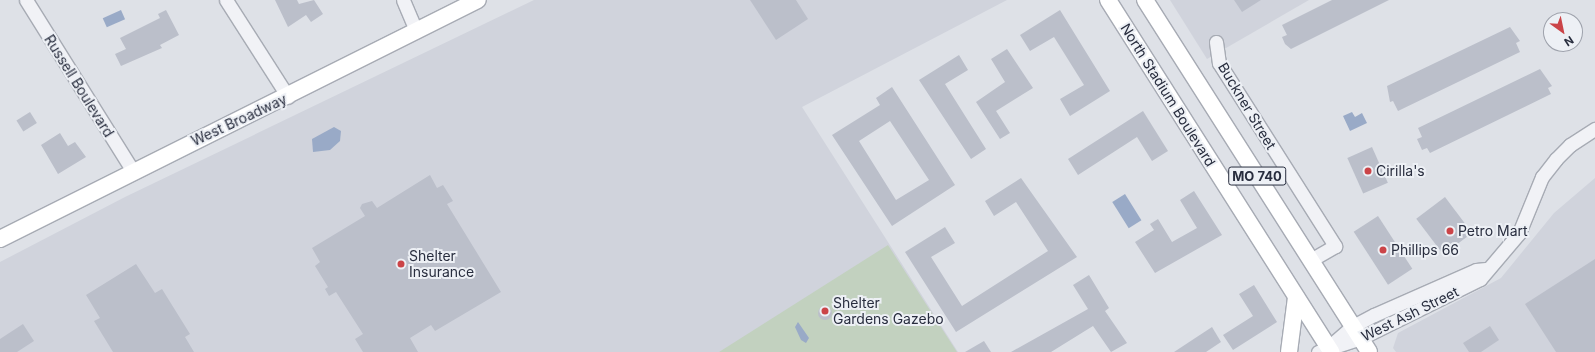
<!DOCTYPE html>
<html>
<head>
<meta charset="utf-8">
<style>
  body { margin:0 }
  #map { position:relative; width:1595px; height:352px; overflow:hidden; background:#dee1e7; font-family:Inter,sans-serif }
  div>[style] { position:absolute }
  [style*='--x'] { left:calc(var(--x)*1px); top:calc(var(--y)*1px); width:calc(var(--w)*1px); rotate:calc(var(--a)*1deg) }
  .built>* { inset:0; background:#d0d3dc }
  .green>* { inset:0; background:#c2d1bf }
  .water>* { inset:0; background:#99aac7; transform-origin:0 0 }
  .building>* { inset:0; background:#bbbfca; transform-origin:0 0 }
  .round { border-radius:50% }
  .roads { filter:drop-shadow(1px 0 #a7abb4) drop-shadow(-1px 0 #a7abb4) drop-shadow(0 1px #a7abb4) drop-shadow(0 -1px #a7abb4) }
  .minor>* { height:13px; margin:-6.5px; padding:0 6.5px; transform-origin:6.5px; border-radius:6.5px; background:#f1f2f6 }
  .major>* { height:16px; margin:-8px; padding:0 8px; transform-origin:8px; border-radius:8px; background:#fff }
  .dots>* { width:11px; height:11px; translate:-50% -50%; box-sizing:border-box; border:2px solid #edf0f5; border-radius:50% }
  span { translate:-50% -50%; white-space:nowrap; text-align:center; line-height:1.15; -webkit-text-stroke:4px #edf0f5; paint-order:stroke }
  .shield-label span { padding:1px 3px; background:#edf0f5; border:1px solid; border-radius:3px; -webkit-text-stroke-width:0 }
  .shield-label { font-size:13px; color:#282d3e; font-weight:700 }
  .street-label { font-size:14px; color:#282d3e }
  .poi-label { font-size:14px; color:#282d3e }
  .left { translate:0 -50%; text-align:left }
  .north { position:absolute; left:1543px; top:12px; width:40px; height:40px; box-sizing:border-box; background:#edf0f5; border:1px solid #9ea2ac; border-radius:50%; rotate:147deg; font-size:11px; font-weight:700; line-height:16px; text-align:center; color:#282d3e }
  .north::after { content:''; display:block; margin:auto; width:14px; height:18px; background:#cb4448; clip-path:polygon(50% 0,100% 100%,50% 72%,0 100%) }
</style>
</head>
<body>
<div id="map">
  <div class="built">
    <div style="clip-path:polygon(534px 0,1007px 0,802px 107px,958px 352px,0 352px,0 262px,125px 197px)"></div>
    <div style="clip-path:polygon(1170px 0,1309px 0,1207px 59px)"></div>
    <div style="clip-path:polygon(1595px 178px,1595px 352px,1396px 352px,1393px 348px,1398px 333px,1501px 278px,1554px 213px)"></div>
  </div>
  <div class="green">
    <div style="clip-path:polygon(888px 245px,957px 352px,719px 352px)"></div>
  </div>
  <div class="water">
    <div style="left:121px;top:10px;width:10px;height:20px;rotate:66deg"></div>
    <div style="clip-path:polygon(1352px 112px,1355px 117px,1362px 113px,1367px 123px,1350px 131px,1343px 116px)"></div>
    <div style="clip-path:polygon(334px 127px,341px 131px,340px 141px,330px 150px,313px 152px,312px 139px)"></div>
    <div style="left:1125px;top:194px;width:31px;height:15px;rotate:58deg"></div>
    <div style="clip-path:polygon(798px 322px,809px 338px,806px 343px,801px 340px,795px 327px)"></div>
  </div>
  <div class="building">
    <div style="clip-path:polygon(275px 0,297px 0,299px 4px,314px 0,323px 14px,311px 22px,306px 15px,288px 27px)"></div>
    <div style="clip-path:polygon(750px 0,796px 0,808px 19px,776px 40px)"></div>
    <div style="clip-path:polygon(1234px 0,1261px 0,1242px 12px)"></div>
    <div style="clip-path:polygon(1332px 0,1389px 0,1291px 49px,1285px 44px,1282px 37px,1287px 35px,1282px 25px)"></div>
    <div style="clip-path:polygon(166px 10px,179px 35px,160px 45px,162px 48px,121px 66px,115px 54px,126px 49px,120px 38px,160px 18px,158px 14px)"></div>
    <div style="clip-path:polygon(1060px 10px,1110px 91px,1070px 116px,1060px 99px,1084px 85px,1054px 37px,1030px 51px,1020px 35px)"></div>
    <div style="clip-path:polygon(1510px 27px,1520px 41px,1516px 43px,1520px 52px,1398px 111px,1393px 101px,1390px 102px,1387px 86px)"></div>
    <div style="clip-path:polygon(1007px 49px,1033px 88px,996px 111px,1010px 133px,1000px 139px,976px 102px,1005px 82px,991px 59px)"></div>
    <div style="clip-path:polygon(959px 55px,968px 70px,945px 84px,986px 149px,971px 159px,919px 80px)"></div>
    <div style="clip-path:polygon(1540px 69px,1552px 86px,1548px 88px,1551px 94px,1430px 153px,1427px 148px,1422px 150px,1417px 139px,1422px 137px,1418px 128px)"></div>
    <div style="clip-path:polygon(evenodd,892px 87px,955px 185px,892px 226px,832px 135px,880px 105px,876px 98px,892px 87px,890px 121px,929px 180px,896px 200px,859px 141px,890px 121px)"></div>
    <div style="clip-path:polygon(1143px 111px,1168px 151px,1152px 161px,1137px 137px,1078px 175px,1068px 159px)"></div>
    <div style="left:30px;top:112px;width:13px;height:16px;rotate:58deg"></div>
    <div style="clip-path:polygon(60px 133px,68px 146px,75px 142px,86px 157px,58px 174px,41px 145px)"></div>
    <div style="left:1372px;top:147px;width:39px;height:27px;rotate:66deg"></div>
    <div style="clip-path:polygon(430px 175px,437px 188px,443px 185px,453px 201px,447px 204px,501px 292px,435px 331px,431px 325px,410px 338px,418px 352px,363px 352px,355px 339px,363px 334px,336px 292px,329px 296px,325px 289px,328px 287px,315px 266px,320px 262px,312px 248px,365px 216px,360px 208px,362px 204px,372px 201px,377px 208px)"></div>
    <div style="clip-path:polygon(1021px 178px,1077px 257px,956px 332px,905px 252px,945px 227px,955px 243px,931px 257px,962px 306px,1048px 251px,1016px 202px,994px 216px,985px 201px)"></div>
    <div style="clip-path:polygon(1194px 191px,1222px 235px,1155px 273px,1135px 242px,1154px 230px,1150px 224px,1158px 219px,1172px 242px,1197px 228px,1180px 200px)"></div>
    <div style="left:1445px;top:197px;width:45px;height:36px;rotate:53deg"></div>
    <div style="left:1378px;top:216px;width:63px;height:29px;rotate:57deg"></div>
    <div style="clip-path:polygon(1595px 259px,1595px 352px,1556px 352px,1525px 304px)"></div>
    <div style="clip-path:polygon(136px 264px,155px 293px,162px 289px,190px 334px,185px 337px,194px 352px,113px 352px,94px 321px,100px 318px,86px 295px)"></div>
    <div style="clip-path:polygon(1089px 275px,1109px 308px,1105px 311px,1127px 343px,1111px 352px,1093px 326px,1051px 352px,1011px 352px,1088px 309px,1073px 285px)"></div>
    <div style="clip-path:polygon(1254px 285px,1277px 322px,1233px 350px,1223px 335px,1253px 316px,1239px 294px)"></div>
    <div class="round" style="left:818px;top:306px;width:14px;height:14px"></div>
    <div style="clip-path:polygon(23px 324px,34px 341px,17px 352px,0 352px,0 339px)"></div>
    <div style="clip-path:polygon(1490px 326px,1499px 340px,1481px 352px,1469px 352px,1463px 343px)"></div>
    <div style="clip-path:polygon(1212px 327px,1221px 342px,1206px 352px,1174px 352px)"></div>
    <div style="clip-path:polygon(984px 341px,991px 352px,965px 352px)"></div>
  </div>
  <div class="roads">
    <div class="minor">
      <div style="--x:26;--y:0;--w:202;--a:58"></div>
      <div style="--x:226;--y:0;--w:115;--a:57.4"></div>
      <div style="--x:403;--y:0;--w:34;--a:67"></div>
      <div style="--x:1216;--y:42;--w:21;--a:82"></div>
      <div style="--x:1219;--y:63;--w:217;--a:57.6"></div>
      <div style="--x:1335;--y:246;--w:28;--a:150"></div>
      <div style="--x:1331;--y:345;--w:29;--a:-41"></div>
      <div style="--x:1353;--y:326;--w:24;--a:-28"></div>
      <div style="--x:1374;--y:315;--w:111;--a:-23.8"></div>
      <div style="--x:1476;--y:270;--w:10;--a:-6"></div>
      <div style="--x:1318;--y:352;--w:45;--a:-18"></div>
      <div style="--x:1361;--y:338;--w:133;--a:-26.4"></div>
      <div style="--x:1480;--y:279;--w:60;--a:-49.7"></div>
      <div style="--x:1519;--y:233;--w:61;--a:-67.7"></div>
      <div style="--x:1542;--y:177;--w:23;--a:-52"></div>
      <div style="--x:1556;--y:159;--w:20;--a:-45"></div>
      <div style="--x:1570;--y:145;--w:30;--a:-33"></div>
    </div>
    <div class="major">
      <div style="--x:1108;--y:0;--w:417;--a:57.6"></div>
      <div style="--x:1145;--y:0;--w:417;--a:57.5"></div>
      <div style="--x:0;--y:239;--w:534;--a:-26.57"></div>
      <div style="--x:1289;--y:352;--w:55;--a:-82.7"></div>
    </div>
  </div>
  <div class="dots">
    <div style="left:1368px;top:171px;background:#cb4448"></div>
    <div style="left:1450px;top:231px;background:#cb4448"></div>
    <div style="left:1383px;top:250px;background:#cb4448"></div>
    <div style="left:401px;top:264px;background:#cb4448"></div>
    <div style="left:825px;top:311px;background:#cb4448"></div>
  </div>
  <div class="shield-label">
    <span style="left:1257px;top:176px">MO 740</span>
  </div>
  <div class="street-label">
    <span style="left:79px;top:86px;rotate:58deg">Russell Boulevard</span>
    <span style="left:1168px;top:95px;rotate:58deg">North Stadium Boulevard</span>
    <span style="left:1247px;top:106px;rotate:59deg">Buckner Street</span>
    <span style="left:239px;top:120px;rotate:-25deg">West Broadway</span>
    <span style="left:1410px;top:314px;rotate:-26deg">West Ash Street</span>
  </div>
  <div class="poi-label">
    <span class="left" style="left:1376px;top:171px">Cirilla's</span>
    <span class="left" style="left:1458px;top:231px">Petro Mart</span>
    <span class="left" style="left:1391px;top:250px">Phillips 66</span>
    <span class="left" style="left:409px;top:264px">Shelter<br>Insurance</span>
    <span class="left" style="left:833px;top:311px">Shelter<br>Gardens Gazebo</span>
  </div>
  <div class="north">N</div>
</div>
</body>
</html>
